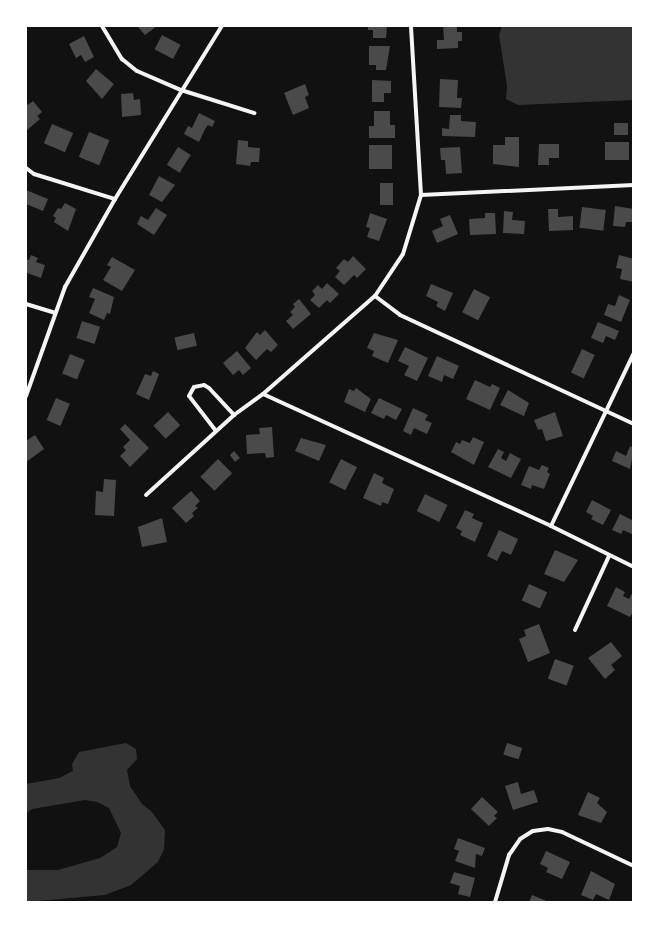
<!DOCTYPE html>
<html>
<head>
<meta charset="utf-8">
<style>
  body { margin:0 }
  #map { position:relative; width:659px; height:928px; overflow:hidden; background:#111; font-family:Figtree,sans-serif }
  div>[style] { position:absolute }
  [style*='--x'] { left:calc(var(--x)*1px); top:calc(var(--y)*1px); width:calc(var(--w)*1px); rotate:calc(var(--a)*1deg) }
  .water>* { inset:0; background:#333 }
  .building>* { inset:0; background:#4a4a4a; transform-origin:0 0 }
  .minor>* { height:4px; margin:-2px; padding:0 2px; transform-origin:2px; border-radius:2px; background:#f5f5f5 }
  span { translate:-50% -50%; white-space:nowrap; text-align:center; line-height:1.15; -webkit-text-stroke:5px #fff; paint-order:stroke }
  .frame { position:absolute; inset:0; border:27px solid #fff; pointer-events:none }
</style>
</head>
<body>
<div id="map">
  <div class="water">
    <div style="clip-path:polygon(502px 26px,633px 26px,633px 100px,518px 105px,506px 99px,507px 86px,499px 35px)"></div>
    <div style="clip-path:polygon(126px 743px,136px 749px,137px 759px,127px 770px,130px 786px,142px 804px,152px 812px,165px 830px,164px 849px,158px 862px,131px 885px,105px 895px,26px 902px,26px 870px,58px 870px,100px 858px,117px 847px,121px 833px,109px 808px,97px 802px,85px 800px,32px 809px,26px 814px,26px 784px,59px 778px,73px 771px,72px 764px,79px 752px)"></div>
  </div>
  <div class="building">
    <div style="clip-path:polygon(137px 26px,157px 26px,145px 35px)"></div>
    <div style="clip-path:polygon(368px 26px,387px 26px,386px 38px,373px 38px,373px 30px,368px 30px)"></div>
    <div style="clip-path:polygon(443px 26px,457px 26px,457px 32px,462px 32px,462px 41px,458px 41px,458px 48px,437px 49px,437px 40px,444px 40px)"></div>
    <div style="left:162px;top:35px;width:21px;height:16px;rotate:28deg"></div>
    <div style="clip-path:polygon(84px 36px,94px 57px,85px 62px,81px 55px,76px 58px,69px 44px)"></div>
    <div style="clip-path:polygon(369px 46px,390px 46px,386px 70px,376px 70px,376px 65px,369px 65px)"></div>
    <div style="clip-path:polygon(96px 69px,114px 84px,102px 99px,86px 81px)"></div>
    <div style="clip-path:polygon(440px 79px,458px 80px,457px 98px,462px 98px,461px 108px,439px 107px)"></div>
    <div style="clip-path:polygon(372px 80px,391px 81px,391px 93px,384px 93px,384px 102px,372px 102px)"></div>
    <div style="clip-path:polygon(305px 84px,309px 95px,305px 97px,309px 108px,293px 115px,284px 93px)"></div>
    <div style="clip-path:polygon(133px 93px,134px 100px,140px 99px,141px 115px,122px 117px,121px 94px)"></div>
    <div style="clip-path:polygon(33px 101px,42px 112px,37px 116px,40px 119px,26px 131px,26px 102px,28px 105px)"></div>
    <div style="clip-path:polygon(374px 111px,390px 111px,390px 125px,395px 125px,395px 138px,369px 138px,369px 126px,374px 126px)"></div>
    <div style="clip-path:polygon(199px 113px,215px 121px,212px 127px,208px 125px,205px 129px,199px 142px,184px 134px,188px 126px,192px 128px)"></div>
    <div style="clip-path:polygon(450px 115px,461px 115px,461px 121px,476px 122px,475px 137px,442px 136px,442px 128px,449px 129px)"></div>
    <div style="left:614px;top:123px;width:14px;height:12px"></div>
    <div style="left:52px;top:124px;width:23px;height:21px;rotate:23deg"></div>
    <div style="left:89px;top:132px;width:22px;height:27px;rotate:22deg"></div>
    <div style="clip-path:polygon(505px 137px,519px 137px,519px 167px,493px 164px,493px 145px,505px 145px)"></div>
    <div style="clip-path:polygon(238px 140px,248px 141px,248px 147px,260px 148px,259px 162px,251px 162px,250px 166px,236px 164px)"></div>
    <div style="left:629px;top:142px;width:18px;height:24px;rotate:90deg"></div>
    <div style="clip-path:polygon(539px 144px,559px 144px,559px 158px,549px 158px,549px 165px,538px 165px)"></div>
    <div style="left:392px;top:145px;width:24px;height:23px;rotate:90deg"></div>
    <div style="left:178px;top:147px;width:15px;height:21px;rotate:32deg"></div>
    <div style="clip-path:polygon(460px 147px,462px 173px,446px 174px,445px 160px,441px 160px,440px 148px)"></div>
    <div style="clip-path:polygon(159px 176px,175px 185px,162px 202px,149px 195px)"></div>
    <div style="left:380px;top:183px;width:13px;height:22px"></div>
    <div style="clip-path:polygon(26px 190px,48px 199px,43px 211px,26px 204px)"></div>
    <div style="clip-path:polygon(65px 203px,76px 209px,68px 231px,54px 222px,56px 218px,53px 216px,58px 208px,61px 209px)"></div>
    <div style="clip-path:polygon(615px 206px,634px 209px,634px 222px,626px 222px,625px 227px,613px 226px)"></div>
    <div style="left:582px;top:207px;width:24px;height:21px;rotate:7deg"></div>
    <div style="clip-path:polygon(156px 208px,167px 215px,154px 235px,137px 224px,141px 216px,148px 220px)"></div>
    <div style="clip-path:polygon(548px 209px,558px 209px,558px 217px,573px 216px,573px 230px,549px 231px)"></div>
    <div style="clip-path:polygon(504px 211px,513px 212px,512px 220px,525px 221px,524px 234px,503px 233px)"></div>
    <div style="clip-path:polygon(370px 213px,387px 219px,379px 241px,367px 237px,370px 228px,366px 227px)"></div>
    <div style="clip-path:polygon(485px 213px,495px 213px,496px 234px,470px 235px,469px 219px,485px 218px)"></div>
    <div style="clip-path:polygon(450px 215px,458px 234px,437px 243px,432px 231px,443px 226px,440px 219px)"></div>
    <div style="clip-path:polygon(31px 255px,38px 258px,36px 262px,45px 265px,41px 278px,27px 273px,26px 277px,26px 259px,29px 260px)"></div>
    <div style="clip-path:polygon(619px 255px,634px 259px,634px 282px,620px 279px,622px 269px,616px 268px)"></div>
    <div style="clip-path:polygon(353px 256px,366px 269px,357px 278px,354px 275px,344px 285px,335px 277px,340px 271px,336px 268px,344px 259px,348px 262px)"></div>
    <div style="clip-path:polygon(112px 257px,135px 270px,122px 291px,103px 280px,111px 267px,107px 265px)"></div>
    <div style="clip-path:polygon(327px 283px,339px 294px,330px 303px,327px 300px,319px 308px,310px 300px,315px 295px,312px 291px,318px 285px,322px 289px)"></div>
    <div style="clip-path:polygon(431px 284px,453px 293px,445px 311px,436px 306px,438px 302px,426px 296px)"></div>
    <div style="clip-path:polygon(93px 288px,114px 297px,110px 314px,107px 313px,104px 320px,89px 313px,95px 299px,89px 297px)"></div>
    <div style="left:474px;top:289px;width:18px;height:26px;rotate:27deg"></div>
    <div style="clip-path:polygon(619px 295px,630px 300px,621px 322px,604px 315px,608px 304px,615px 306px)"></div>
    <div style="clip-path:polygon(299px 299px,311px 314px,293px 329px,286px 321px,293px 315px,290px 312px,295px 307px,293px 304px)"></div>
    <div style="left:82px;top:321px;width:19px;height:18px;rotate:18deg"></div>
    <div style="clip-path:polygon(598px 322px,619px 331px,615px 340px,606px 336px,603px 343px,591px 338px)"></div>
    <div style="clip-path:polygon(265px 330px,278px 345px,271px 352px,267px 349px,256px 360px,245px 348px,257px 332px,260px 335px)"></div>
    <div style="left:194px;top:333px;width:13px;height:20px;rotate:77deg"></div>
    <div style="clip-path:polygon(374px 333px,398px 340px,388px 363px,372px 356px,374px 351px,367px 348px)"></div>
    <div style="clip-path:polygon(405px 347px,428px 358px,417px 381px,404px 375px,409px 366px,398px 361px)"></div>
    <div style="left:582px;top:349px;width:14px;height:26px;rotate:25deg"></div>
    <div style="clip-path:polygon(237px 351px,251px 368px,243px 375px,239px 370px,233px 375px,223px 363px)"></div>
    <div style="left:70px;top:354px;width:16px;height:21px;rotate:22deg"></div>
    <div style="clip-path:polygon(437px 356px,459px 366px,453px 379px,444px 375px,442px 382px,428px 376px)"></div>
    <div style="clip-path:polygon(153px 371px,159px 374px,149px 400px,136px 394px,145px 374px,151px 376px)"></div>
    <div style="clip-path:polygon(475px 380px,490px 387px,492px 384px,500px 388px,490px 410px,466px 399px)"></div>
    <div style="clip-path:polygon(356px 388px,371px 399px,365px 412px,344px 402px,349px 389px,354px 391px)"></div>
    <div style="clip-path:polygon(508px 390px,529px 403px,524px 416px,500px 405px)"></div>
    <div style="left:56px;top:398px;width:15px;height:24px;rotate:23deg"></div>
    <div style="clip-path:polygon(379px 398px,402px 409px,396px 420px,386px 415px,384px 419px,371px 413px)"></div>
    <div style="clip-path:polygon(413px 408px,428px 415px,425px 420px,432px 423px,427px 434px,414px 428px,411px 435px,403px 431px)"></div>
    <div style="left:168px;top:412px;width:18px;height:20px;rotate:47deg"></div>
    <div style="clip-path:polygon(555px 412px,563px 436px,546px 441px,542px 429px,538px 430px,534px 420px)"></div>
    <div style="clip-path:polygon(125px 424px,149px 448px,130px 467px,120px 456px,126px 450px,123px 447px,130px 440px,120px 429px)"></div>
    <div style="clip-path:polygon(272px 427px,274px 457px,266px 458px,265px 453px,247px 454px,246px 435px,260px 434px,259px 428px)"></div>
    <div style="clip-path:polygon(35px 435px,44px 449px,26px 462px,26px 441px)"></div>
    <div style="clip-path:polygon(473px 437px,484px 442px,474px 465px,451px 452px,456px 442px,460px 444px,462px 440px,470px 443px)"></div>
    <div style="clip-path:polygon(301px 438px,326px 445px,319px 461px,295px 451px)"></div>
    <div style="clip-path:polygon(630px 446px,634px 448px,630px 469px,612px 461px,616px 451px,626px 456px)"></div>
    <div style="clip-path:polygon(498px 449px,504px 452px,501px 458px,506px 461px,510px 453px,521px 459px,511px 478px,488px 467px)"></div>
    <div style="clip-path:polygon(234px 451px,240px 458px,235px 462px,230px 455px)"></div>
    <div style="left:218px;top:459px;width:20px;height:25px;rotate:45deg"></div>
    <div style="left:341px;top:459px;width:18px;height:26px;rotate:27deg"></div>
    <div style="clip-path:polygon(542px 465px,549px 468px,547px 472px,550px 474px,544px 489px,532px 485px,531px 489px,521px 485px,529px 466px,539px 470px)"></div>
    <div style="clip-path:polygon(374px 473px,384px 478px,382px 483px,394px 489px,388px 504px,382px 502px,381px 506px,363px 498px)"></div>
    <div style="clip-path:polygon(104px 479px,116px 480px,114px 516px,95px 515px,96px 491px,103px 492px)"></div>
    <div style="clip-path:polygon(191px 491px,200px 501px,195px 506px,198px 508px,192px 513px,194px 516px,186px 523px,172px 508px)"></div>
    <div style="left:425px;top:494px;width:25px;height:19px;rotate:26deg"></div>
    <div style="clip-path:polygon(592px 500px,611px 510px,603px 525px,591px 519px,593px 516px,586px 512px)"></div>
    <div style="clip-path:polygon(465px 510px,474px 514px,472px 518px,483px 523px,475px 542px,460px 535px,462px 531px,456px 528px)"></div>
    <div style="clip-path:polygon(620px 514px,634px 521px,634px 535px,623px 530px,621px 534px,612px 530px)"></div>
    <div style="clip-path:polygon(162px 518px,167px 542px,142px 547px,138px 527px)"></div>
    <div style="clip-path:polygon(499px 530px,518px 539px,511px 555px,502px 551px,497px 561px,487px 556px)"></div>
    <div style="clip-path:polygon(555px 550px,578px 560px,564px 582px,544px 574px)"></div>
    <div style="left:529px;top:584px;width:20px;height:18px;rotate:24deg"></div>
    <div style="clip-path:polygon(616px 587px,625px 592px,623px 596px,629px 599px,634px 590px,634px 610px,630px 617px,607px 606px)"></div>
    <div style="clip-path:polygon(539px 624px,550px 653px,528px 662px,519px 639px,526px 636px,524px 630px)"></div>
    <div style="clip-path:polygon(611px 642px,622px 656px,611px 665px,615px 670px,605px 679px,588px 658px)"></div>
    <div style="left:555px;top:659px;width:20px;height:21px;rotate:20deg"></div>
    <div style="left:507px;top:743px;width:16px;height:12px;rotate:18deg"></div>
    <div style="clip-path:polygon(518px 782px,521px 794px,534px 790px,538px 802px,513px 810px,505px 786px)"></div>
    <div style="clip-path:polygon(588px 792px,600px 798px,597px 803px,607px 812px,601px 823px,578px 815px)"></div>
    <div style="clip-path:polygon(482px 797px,498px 812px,494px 816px,497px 818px,489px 826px,471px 809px)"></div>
    <div style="clip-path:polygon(458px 838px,485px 848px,482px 856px,476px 854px,475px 868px,455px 861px,459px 851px,454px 849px)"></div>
    <div style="clip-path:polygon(546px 851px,570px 862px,562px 879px,546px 872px,548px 868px,540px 864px)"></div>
    <div style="clip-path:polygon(591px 871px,615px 884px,609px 900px,596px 894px,593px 900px,581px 895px)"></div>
    <div style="clip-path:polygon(454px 872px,475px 878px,470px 897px,458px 894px,460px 886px,450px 883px)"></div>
    <div style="clip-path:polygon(532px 895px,549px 902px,529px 902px)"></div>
  </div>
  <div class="minor">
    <div style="--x:102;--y:26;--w:39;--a:59"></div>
    <div style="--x:122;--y:59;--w:19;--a:39"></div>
    <div style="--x:137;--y:71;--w:48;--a:23.4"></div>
    <div style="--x:181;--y:90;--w:77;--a:17.5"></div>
    <div style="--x:26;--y:168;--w:10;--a:37"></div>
    <div style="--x:34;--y:174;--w:85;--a:17.2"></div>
    <div style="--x:421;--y:195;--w:213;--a:-2.7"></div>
    <div style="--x:375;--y:296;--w:31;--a:37"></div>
    <div style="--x:400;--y:315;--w:258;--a:25"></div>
    <div style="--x:26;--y:304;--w:30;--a:17"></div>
    <div style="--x:263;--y:394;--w:317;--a:24.6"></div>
    <div style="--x:551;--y:526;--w:93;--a:26.3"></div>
    <div style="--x:26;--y:396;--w:116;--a:-70.3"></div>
    <div style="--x:65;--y:287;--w:101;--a:-60.4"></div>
    <div style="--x:115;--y:199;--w:203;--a:-58.3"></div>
    <div style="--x:216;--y:431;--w:44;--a:-127.6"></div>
    <div style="--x:189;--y:396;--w:10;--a:-61"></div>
    <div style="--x:194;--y:387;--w:10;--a:-11"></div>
    <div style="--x:204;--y:385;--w:6;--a:31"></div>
    <div style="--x:209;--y:388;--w:37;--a:47"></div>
    <div style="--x:146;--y:495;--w:119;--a:-42.3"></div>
    <div style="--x:234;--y:415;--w:36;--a:-36"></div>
    <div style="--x:263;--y:394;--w:149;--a:-41.2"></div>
    <div style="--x:375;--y:296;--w:50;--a:-56.3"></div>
    <div style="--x:403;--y:254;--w:62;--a:-73"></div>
    <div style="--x:421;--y:195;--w:169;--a:-93.4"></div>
    <div style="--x:551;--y:526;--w:192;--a:-64.4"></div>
    <div style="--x:575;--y:630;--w:81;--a:-65.3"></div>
    <div style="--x:495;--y:902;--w:49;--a:-73.4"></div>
    <div style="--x:509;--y:855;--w:19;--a:-55"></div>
    <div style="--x:520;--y:839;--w:15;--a:-32"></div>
    <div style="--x:533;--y:831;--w:15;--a:-8"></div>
    <div style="--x:548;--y:829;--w:14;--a:12"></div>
    <div style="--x:562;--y:832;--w:80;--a:25.3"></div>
  </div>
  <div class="frame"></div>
</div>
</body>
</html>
